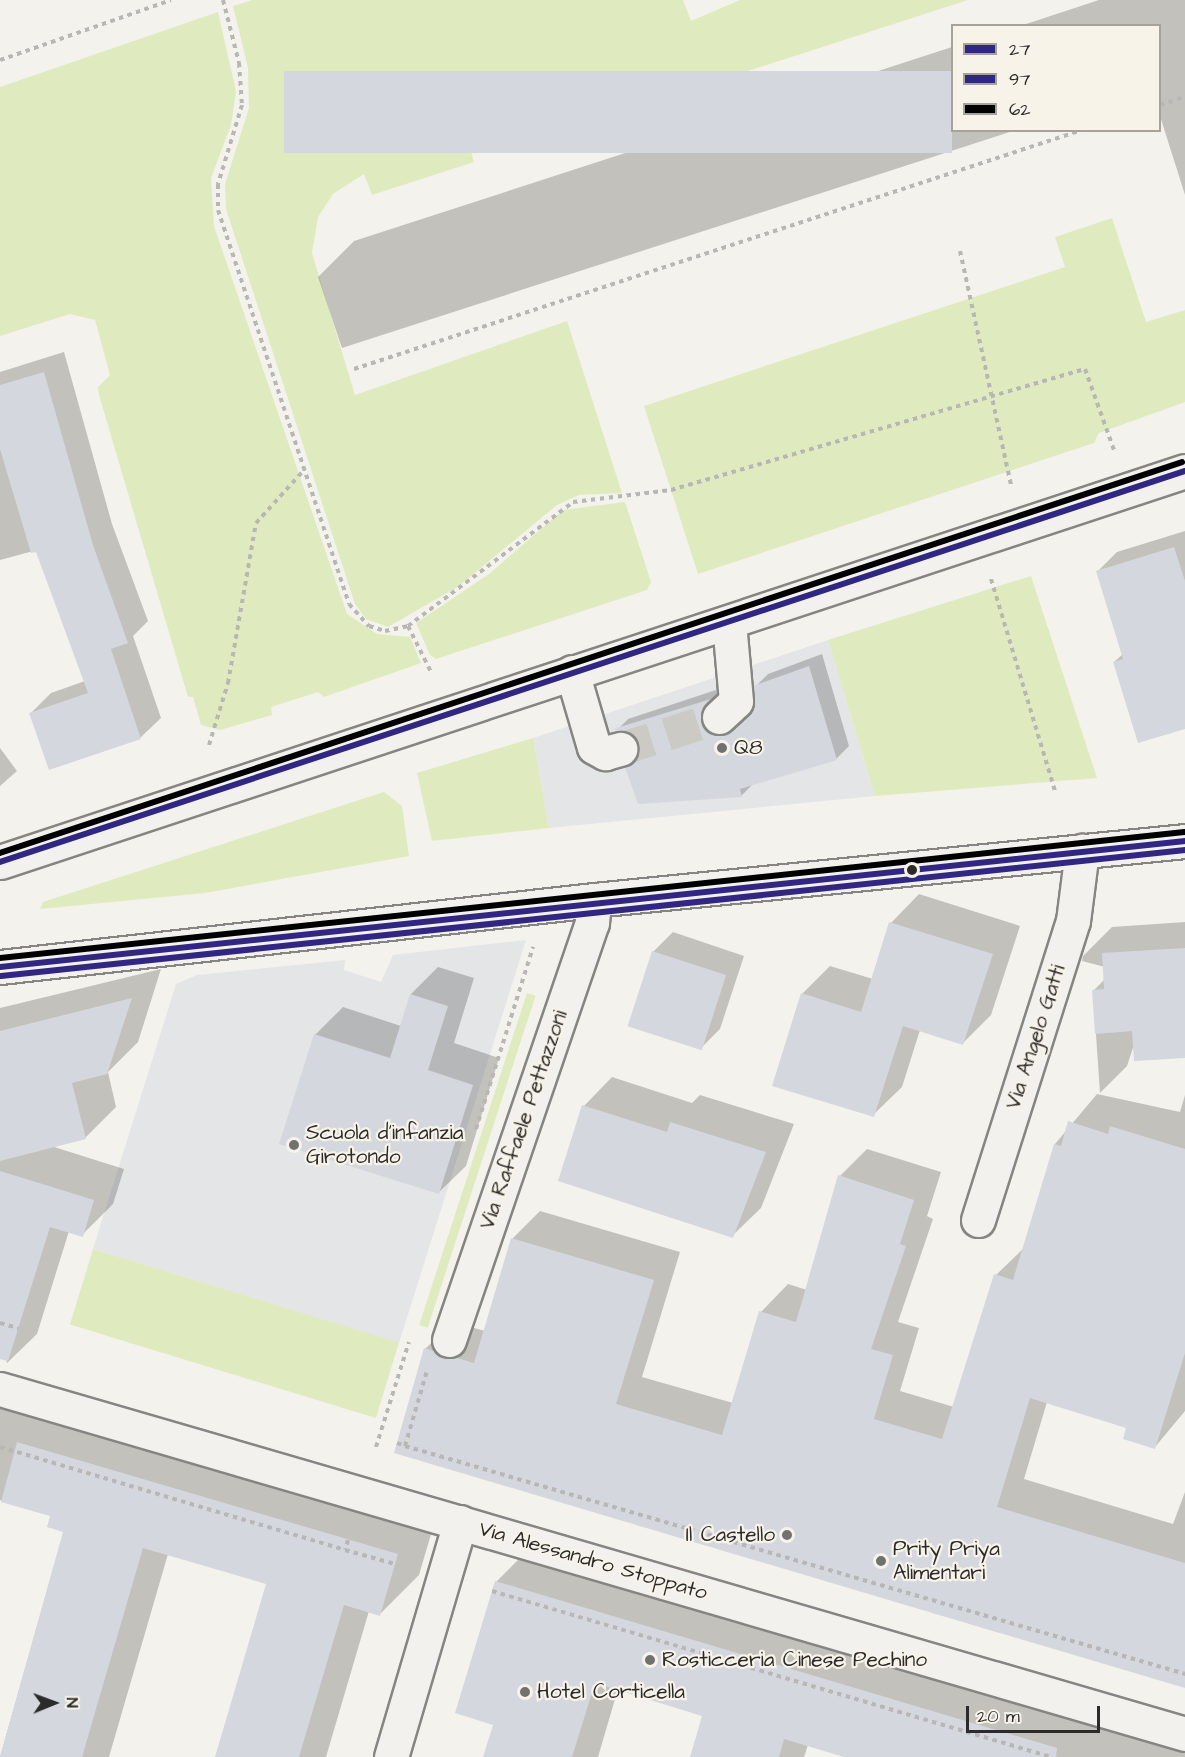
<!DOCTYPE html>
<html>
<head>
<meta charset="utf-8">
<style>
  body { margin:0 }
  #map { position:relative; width:1185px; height:1757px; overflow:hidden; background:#f4f2ec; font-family:"Architects Daughter",sans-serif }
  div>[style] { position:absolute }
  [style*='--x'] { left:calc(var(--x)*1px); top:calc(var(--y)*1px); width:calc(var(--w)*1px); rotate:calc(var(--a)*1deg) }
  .built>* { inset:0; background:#e4e5e6 }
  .green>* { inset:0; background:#dfebbf; transform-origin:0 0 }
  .shadow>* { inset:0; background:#0003 }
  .building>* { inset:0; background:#d4d7de; transform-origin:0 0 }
  .minor-tunnel>* { height:33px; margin-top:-16.5px; transform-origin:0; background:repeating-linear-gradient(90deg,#cccac5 0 33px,transparent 0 49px) }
  .path>* { height:4px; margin-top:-2px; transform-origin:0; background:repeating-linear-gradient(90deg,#b8b7b5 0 4.5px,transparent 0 9px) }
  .roads { filter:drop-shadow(2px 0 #858582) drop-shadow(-2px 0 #858582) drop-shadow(0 2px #858582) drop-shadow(0 -2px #858582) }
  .minor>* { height:33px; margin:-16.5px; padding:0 16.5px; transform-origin:16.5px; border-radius:16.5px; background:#f2f1ed }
  .bus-1>* { height:6px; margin:-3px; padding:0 3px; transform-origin:3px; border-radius:3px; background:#312783 }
  .bus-2>* { height:6px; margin:-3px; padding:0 3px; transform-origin:3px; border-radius:3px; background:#312783 }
  .bus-3>* { height:6px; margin:-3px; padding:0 3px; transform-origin:3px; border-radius:3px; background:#000 }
  .dots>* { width:16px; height:16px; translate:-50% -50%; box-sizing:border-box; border:3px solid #f7f3e8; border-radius:50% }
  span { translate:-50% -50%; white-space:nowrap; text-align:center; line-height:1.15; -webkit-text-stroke:4.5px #f7f3e8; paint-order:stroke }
  .poi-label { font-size:21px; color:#2b2b2b }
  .left { translate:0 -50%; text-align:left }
  .right { translate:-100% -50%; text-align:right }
  .street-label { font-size:21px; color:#2b2b2b }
  .legend { position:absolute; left:951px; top:24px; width:210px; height:108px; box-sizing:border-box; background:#f7f3e8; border:2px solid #a5a39c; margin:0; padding:8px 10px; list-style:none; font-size:18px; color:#2b2b2b }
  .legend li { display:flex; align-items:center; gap:12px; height:30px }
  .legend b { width:30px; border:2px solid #a5a39c }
  .north { position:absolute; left:24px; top:1673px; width:60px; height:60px; -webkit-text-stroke:4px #f7f3e8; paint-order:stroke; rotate:89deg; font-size:16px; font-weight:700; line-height:24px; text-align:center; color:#2b2b2b }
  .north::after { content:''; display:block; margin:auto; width:21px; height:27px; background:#2b2b2b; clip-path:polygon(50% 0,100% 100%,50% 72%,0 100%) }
  .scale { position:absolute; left:966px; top:1706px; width:134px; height:27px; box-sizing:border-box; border:3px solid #2b2b2b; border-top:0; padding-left:8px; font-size:18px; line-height:21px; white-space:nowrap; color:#2b2b2b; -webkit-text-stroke:4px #f7f3e8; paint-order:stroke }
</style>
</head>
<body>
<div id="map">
  <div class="built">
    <div style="clip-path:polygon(828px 640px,875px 796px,549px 828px,533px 738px)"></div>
    <div style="clip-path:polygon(526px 940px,399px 1343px,93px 1249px,176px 984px,197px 975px,345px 960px,344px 970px,381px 982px,393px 955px)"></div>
  </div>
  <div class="green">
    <div style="clip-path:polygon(252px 0,683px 0,691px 21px,740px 0,968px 0,562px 131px,547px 95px,465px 131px,474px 162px,372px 195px,364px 174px,333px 194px,318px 217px,312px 253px,355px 395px,567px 321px,622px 493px,579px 495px,557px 505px,459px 586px,388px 627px,366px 619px,355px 604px,226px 209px,225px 184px,249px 108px,248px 68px,233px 6px)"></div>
    <div style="clip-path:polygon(218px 12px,236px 91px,231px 125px,211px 178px,214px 226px,347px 614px,377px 634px,410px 637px,421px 663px,324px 697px,318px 692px,271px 707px,272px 715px,220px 730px,201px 725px,193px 697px,188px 697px,99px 395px,98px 387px,110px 375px,95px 320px,70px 314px,0 336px,0 87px)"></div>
    <div style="clip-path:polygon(1112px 218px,1146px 322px,1185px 310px,1185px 402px,1099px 433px,1094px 443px,698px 574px,644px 406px,1065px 267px,1055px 237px)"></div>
    <div style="clip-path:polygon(625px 502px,651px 582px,647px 590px,436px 659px,430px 655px,416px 623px,489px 574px,563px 510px)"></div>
    <div style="clip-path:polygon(1031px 576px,1097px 778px,875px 796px,828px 640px)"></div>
    <div style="clip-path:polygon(533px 738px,549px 828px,432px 841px,417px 773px)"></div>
    <div style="clip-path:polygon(384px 792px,402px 806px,409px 856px,205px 893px,40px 909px,43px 902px)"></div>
    <div style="left:527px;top:993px;width:9px;height:349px;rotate:18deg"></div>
    <div style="left:93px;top:1249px;width:320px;height:79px;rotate:17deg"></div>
  </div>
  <div class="shadow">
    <div style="clip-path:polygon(1099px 0,1185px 0,1185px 195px,1160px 116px,1160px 26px,1020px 26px)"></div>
    <div style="clip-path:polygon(952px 47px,952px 130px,1016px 130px,342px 348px,318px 277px,354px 241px)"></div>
    <div style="clip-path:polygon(64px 352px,112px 524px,148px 621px,133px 636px,161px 718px,140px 738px,31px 713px,51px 693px,85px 681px,37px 550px,0 560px,0 372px)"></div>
    <div style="clip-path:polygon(1185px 531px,1185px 727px,1114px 662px,1123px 654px,1097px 572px,1117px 552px)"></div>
    <div style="clip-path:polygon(822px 654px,849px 746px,836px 759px,754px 783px,742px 795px,639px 803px,639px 743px,626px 730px,617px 730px,628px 719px,722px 688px,713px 708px,726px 723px,738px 723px,755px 708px,755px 687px,768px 674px)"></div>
    <div style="clip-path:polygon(0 748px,17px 771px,0 786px)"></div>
    <div style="clip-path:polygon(919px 894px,1020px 926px,991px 1015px,963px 1043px,920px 1030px,902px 1087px,873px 1115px,802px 994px,830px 966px,873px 979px,891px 923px)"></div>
    <div style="clip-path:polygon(1185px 922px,1185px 991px,1155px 982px,1127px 1066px,1100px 1093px,1093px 991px,1105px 979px,1105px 967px,1082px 961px,1083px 956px,1112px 927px)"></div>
    <div style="clip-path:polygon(673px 932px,744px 956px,720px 1029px,701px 1048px,653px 952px)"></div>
    <div style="clip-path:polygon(438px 967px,474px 978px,454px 1043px,499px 1058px,466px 1166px,438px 1193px,315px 1035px,343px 1007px,401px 1026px,411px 994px)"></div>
    <div style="clip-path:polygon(161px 969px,138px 1042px,108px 1072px,116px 1107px,85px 1138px,51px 1146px,124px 1169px,113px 1204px,82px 1235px,69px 1231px,37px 1334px,7px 1363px,0 1335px,0 1008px)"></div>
    <div style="clip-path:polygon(612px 1077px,692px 1103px,700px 1095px,794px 1124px,761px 1208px,732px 1236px,584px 1106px)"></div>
    <div style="clip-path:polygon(1097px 1094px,1180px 1112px,1185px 1095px,1185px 1411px,1155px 1447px,1128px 1427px,1047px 1402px,1024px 1479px,1173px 1524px,1185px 1492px,1185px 1686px,425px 1349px,453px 1322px,485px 1331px,513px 1238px,540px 1211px,680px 1252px,642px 1377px,733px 1403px,761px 1312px,788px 1284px,807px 1290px,840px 1176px,867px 1149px,941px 1172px,927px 1216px,933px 1219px,898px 1322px,919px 1328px,900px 1391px,954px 1407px,996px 1275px,1024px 1248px,1055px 1144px)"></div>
    <div style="clip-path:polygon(0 1384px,437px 1514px,419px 1575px,379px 1615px,369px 1611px,326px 1757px,217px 1757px,268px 1583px,168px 1554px,109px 1757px,0 1757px,64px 1531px,52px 1515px,0 1500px)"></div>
    <div style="clip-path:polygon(534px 1544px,1185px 1738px,1185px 1757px,849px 1757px,808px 1745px,804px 1757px,691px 1757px,704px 1715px,618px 1689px,598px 1757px,485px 1757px,495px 1724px,496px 1582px)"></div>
  </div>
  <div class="building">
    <div style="left:952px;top:71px;width:82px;height:668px;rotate:90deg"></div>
    <div style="clip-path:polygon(44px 372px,93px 545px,128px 643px,111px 649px,141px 739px,49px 770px,29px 713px,88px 693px,36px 552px,31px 553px,0 449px,0 385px)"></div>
    <div style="clip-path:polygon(1174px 547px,1185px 581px,1185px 729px,1138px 743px,1113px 662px,1123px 659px,1096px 571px)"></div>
    <div style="clip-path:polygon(809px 666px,837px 760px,740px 789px,742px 797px,638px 804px,625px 767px,638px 754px,638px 744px,625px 731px,613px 729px,711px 699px,701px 722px,713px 735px,724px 735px,753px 708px,753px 686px)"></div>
    <div style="clip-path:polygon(889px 922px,993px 954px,963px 1045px,903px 1026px,874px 1117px,772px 1086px,801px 993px,861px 1012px)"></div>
    <div style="clip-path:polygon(1185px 948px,1185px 1058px,1134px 1061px,1132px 1031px,1095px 1034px,1092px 990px,1104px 989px,1102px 953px)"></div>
    <div style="left:652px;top:951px;width:78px;height:79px;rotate:18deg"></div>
    <div style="clip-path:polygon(410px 994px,448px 1006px,428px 1070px,473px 1085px,439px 1194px,279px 1144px,314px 1034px,390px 1058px)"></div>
    <div style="clip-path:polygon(132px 998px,107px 1074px,72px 1083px,86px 1139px,0 1161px,0 1031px)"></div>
    <div style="clip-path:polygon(582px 1105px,667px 1132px,670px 1122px,766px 1152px,733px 1238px,558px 1181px)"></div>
    <div style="clip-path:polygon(1068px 1121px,1108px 1134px,1110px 1126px,1185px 1149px,1185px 1353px,1155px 1449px,1123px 1439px,1126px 1428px,1030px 1398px,997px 1507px,1185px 1563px,1185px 1688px,394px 1453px,424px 1348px,474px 1363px,511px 1238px,654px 1280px,616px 1404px,722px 1435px,759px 1311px,796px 1322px,838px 1175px,914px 1200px,900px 1244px,906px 1246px,871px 1349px,893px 1355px,874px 1419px,942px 1439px,994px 1274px,1013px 1280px,1054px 1144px,1061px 1146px)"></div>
    <div style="clip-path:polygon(0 1171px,94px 1200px,83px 1237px,50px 1227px,8px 1361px,0 1359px)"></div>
    <div style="clip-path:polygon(17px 1442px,398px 1554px,380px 1616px,344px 1605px,299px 1757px,215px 1757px,266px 1584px,143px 1548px,82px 1757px,0 1757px,63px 1532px,47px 1527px,50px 1516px,1px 1502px)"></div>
    <div style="clip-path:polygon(495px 1581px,1057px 1748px,1056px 1757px,844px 1757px,784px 1739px,779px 1757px,690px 1757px,702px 1716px,595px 1683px,572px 1757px,483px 1757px,493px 1725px,455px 1713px)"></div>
  </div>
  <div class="minor-tunnel">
    <div style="--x:620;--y:749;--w:104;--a:-17.9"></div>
  </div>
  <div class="path">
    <div style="--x:223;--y:0;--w:65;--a:75.7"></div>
    <div style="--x:239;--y:63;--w:42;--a:85.9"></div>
    <div style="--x:242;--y:105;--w:83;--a:106.9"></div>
    <div style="--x:218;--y:184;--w:26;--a:90"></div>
    <div style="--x:218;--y:210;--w:415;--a:71.6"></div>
    <div style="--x:349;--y:604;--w:30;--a:48"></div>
    <div style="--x:369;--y:626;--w:17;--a:17"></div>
    <div style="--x:385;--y:631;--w:24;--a:-12"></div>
    <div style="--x:408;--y:626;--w:206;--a:-36.9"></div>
    <div style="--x:573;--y:502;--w:99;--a:-7"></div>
    <div style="--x:671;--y:490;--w:431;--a:-16.3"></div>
    <div style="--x:1085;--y:369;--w:86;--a:70.3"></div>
    <div style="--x:0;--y:60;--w:181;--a:-19.3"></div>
    <div style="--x:1160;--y:105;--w:26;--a:-18"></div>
    <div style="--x:960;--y:251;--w:239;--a:77.7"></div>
    <div style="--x:354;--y:369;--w:766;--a:-18.17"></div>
    <div style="--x:991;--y:579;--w:221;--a:73.2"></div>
    <div style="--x:408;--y:626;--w:51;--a:63.4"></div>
    <div style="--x:209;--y:745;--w:65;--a:-73"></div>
    <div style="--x:228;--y:683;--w:162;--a:-80.1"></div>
    <div style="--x:256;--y:523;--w:72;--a:-47.8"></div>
    <div style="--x:476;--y:1129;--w:191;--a:-72.6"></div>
    <div style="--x:0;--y:1323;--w:19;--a:16"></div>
    <div style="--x:397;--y:1443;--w:9;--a:21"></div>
    <div style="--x:405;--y:1446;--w:78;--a:-73.7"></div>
    <div style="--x:405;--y:1446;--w:813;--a:16.29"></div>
    <div style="--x:0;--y:1447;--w:360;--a:16.6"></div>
    <div style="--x:376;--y:1447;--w:110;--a:-72.6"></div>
    <div style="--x:348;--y:1540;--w:10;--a:107"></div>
    <div style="--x:345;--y:1550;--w:52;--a:15.6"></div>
    <div style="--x:492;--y:1591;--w:583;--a:16.54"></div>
  </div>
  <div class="roads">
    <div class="minor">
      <div style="--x:572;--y:672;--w:78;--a:73.7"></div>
      <div style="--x:594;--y:747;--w:13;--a:29"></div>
      <div style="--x:605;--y:753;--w:16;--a:-15"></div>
      <div style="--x:719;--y:717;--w:23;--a:-43"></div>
      <div style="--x:736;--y:701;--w:79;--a:-95.1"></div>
      <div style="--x:0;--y:862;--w:1248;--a:-18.26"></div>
      <div style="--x:0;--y:967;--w:598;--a:-6.44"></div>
      <div style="--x:594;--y:900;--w:594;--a:-5.7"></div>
      <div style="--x:978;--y:1220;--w:314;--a:-72.4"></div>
      <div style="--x:1073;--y:921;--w:71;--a:-82.7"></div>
      <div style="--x:449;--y:1340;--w:441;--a:-71.1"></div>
      <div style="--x:592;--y:923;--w:23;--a:-85"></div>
      <div style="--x:0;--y:1389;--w:1234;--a:16.23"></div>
      <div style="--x:391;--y:1757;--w:245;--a:-73.6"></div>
    </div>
  </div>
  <div class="bus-1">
    <div style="--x:0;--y:862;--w:1248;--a:-18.26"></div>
    <div style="--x:0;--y:967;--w:1192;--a:-6.07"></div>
  </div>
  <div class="bus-2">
    <div style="--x:1;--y:976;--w:1191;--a:-6.07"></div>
  </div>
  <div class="bus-3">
    <div style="--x:0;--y:853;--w:1245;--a:-18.3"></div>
    <div style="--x:0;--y:958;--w:1191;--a:-6.07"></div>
  </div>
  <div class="dots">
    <div style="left:722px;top:748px;background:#71716f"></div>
    <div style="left:912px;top:870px;background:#2b2b2b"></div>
    <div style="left:294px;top:1145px;background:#71716f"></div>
    <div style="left:787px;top:1535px;background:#71716f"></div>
    <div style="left:881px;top:1561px;background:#71716f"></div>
    <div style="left:650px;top:1660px;background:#71716f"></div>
    <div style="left:525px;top:1692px;background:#71716f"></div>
  </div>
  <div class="poi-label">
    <span class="left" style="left:734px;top:748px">Q8</span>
    <span class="left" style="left:306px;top:1145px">Scuola d'infanzia<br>Girotondo</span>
    <span class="right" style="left:775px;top:1535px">Il Castello</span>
    <span class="left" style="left:893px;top:1561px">Prity Priya<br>Alimentari</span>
    <span class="left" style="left:662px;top:1660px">Rosticceria Cinese Pechino</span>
    <span class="left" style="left:537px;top:1692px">Hotel Corticella</span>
  </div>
  <div class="street-label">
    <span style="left:1036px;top:1037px;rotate:-72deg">Via Angelo Gatti</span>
    <span style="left:524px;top:1120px;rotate:-71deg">Via Raffaele Pettazzoni</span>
    <span style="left:593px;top:1561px;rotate:16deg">Via Alessandro Stoppato</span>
  </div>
  <ul class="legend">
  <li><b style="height:8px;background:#312783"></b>27</li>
  <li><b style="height:8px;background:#312783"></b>97</li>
  <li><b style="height:8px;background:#000"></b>62</li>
  </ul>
  <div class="north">N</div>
  <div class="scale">20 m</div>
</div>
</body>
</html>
